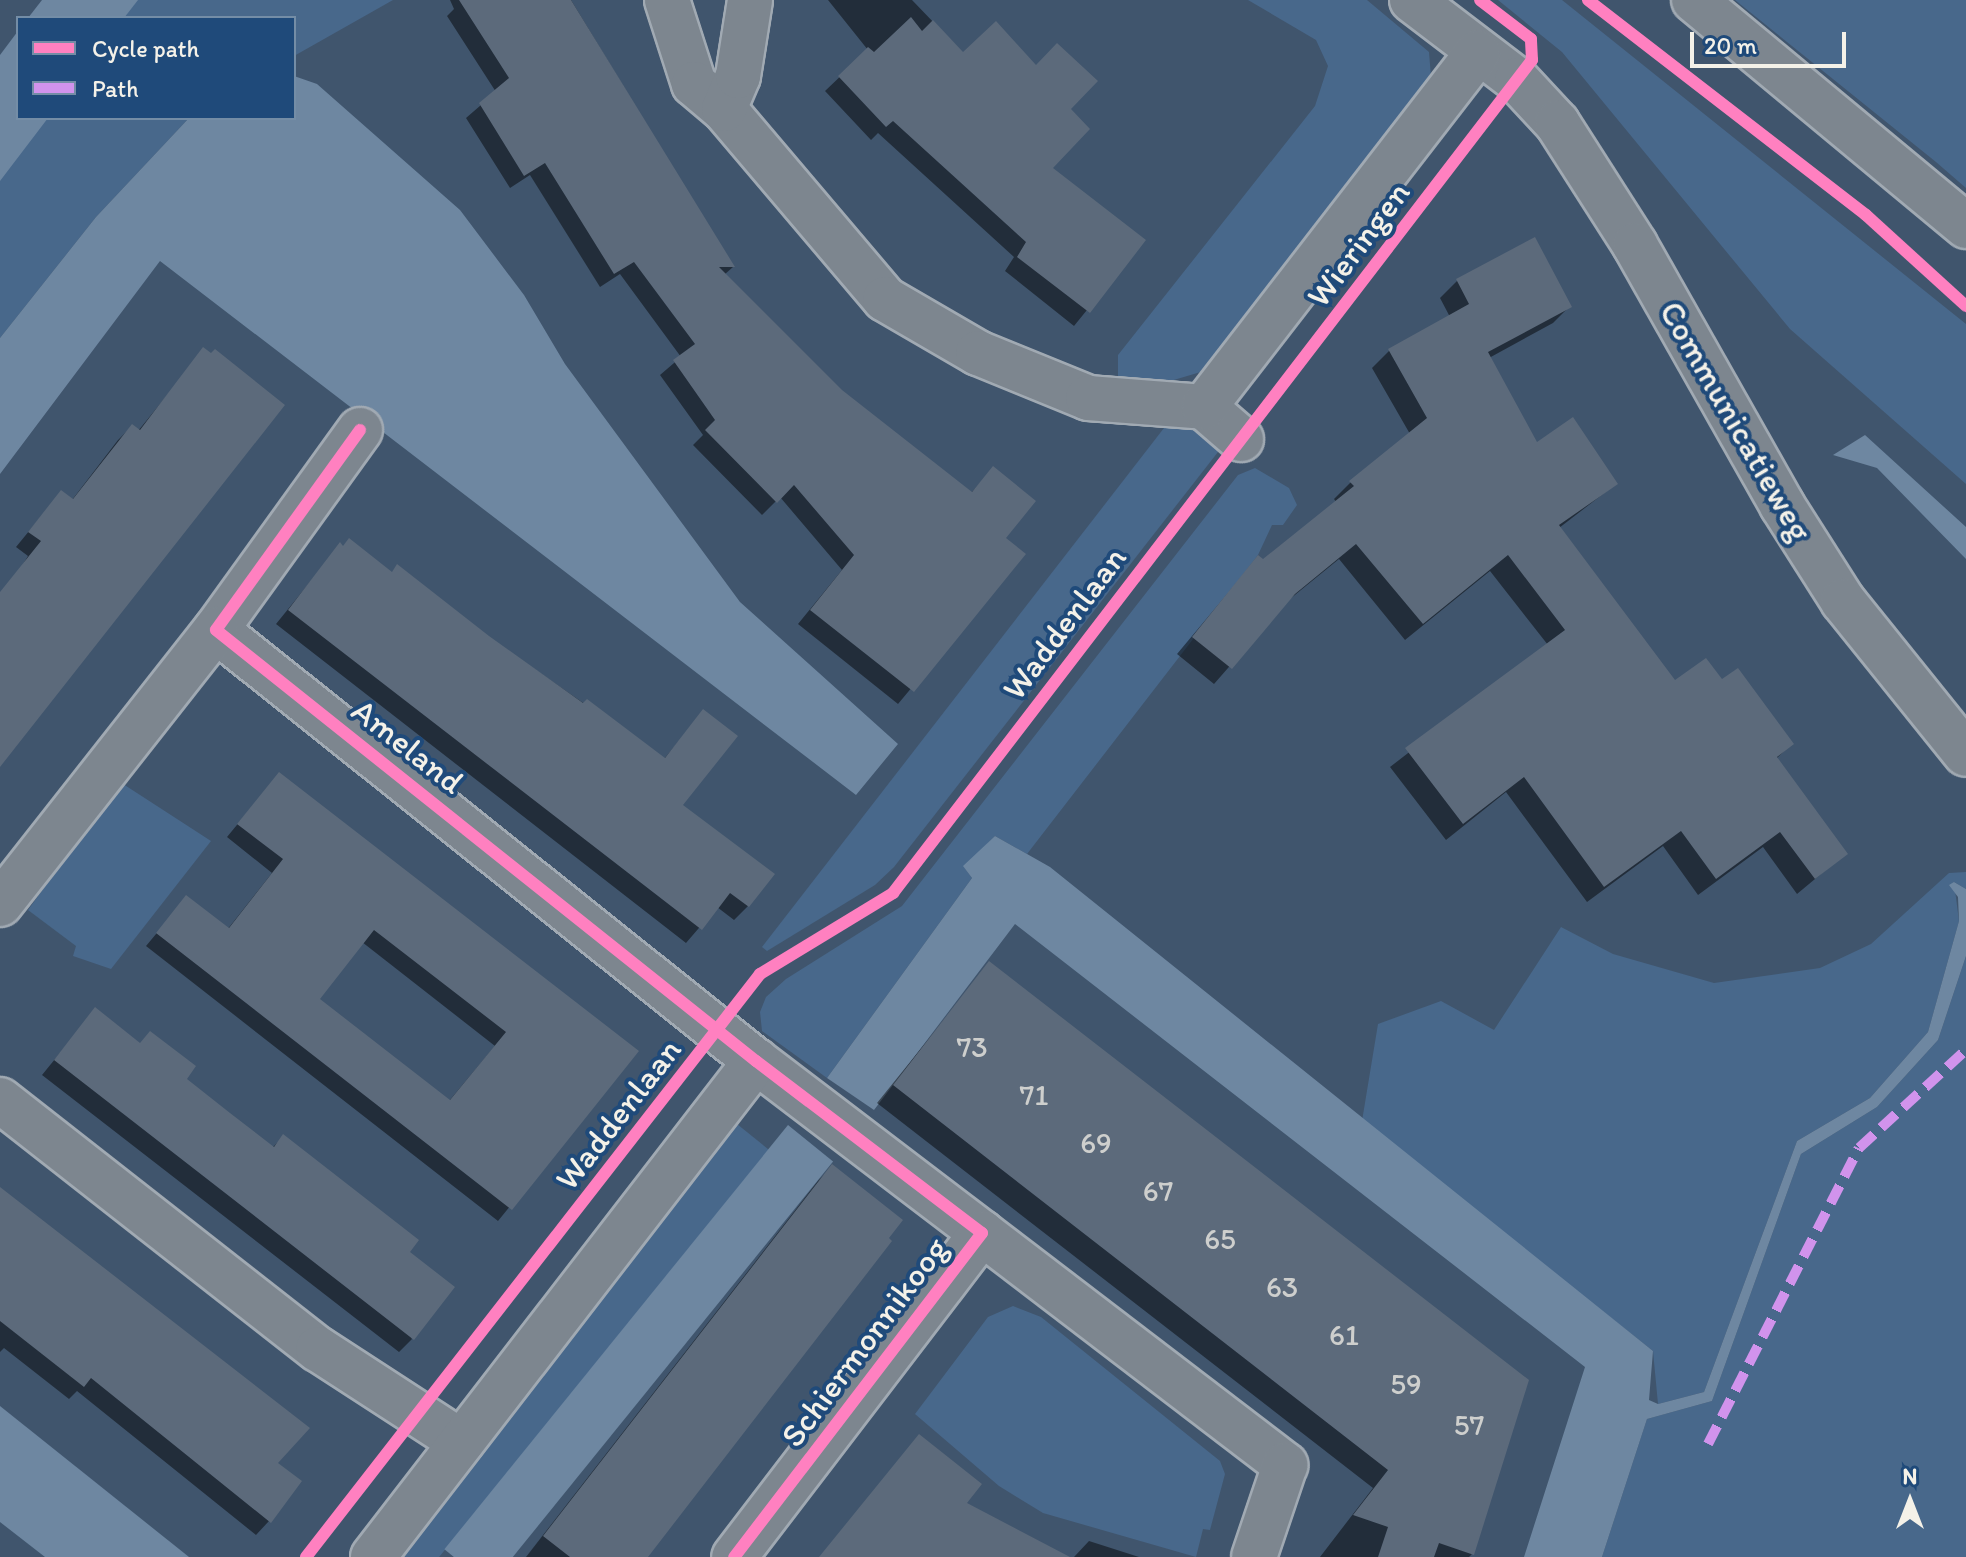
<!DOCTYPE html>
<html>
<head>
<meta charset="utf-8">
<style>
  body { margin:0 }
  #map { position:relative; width:1966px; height:1557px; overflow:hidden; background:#40556d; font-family:Itim,sans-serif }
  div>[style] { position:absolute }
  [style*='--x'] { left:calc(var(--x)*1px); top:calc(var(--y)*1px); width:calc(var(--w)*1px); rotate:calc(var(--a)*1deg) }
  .green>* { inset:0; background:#48688b; transform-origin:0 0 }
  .water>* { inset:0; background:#6e87a1; transform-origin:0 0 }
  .shadow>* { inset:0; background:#0007 }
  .building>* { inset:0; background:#5c6a7b }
  .roads { filter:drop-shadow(2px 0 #a1aab3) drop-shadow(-2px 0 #a1aab3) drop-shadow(0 2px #a1aab3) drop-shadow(0 -2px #a1aab3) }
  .street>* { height:44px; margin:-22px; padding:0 22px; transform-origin:22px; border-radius:22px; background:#7d868f }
  .secondary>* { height:44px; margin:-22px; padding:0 22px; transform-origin:22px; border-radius:22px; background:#7d868f }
  .quiet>* { height:10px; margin-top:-5px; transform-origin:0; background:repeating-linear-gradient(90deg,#d193ec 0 20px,transparent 0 30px) }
  .cycleway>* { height:12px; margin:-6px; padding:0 6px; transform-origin:6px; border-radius:6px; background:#ff80c0 }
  span { translate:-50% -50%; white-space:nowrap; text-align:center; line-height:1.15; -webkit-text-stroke:8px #1f4a7a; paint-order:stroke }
  .number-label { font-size:30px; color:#cecfcd }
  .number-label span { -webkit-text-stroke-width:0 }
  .street-label { font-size:34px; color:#f4f1e8 }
  .legend { position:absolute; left:16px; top:16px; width:280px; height:104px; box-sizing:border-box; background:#1f4a7a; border:2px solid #748da6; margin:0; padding:10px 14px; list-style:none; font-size:24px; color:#f4f1e8 }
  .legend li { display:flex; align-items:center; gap:16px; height:40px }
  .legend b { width:40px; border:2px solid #748da6 }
  .north { position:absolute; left:1870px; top:1461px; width:80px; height:80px; -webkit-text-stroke:6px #1f4a7a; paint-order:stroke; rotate:0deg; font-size:22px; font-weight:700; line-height:32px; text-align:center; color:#f4f1e8 }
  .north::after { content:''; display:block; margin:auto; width:28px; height:36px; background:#f4f1e8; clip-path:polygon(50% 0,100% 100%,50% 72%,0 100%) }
  .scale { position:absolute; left:1690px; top:32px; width:156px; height:36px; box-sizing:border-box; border:4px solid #f4f1e8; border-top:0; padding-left:10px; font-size:24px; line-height:28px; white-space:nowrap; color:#f4f1e8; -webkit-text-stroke:6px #1f4a7a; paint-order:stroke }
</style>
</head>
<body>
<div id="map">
  <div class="green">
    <div style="clip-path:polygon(135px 0,393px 0,294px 56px,294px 18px,121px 18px)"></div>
    <div style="clip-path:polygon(1248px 0,1367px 0,1429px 52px,1431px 77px,1204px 371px,1167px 382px,1118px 380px,1118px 355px,1315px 106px,1328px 66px,1316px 40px)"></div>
    <div style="clip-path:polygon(1498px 0,1562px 0,1966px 324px,1966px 484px,1790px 329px,1562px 52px)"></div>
    <div style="clip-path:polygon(1735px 0,1966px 0,1966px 188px,1936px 162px)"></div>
    <div style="clip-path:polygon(44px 118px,189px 118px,96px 217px,0 338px,0 174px)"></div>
    <div style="clip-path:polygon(1215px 417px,1225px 443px,894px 867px,875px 885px,767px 951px,762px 947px,1164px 428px)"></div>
    <div style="clip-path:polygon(1255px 468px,1289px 488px,1297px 505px,1283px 525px,1272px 525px,1258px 555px,1027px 854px,995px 836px,964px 867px,972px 878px,827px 1078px,762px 1031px,760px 1012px,766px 997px,786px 979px,902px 906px,1238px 475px)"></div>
    <div style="clip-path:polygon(120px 782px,211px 841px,111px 969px,73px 956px,76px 946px,28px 910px)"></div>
    <div style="clip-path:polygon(1966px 872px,1966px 889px,1954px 882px,1959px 921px,1928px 1032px,1870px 1098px,1797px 1141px,1704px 1392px,1658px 1404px,1653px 1351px,1362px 1121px,1378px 1024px,1441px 1001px,1494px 1030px,1561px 927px,1613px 954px,1714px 983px,1820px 968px,1871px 944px,1949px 873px)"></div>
    <div style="clip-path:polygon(1966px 956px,1966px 1557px,1602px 1557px,1647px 1419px,1712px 1401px,1801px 1154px,1877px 1107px,1938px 1040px)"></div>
    <div style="left:737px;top:1124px;width:41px;height:546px;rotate:39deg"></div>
    <div style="clip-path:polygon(1013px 1306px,1041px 1317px,1220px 1461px,1225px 1474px,1210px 1530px,1203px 1529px,1196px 1557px,1043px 1513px,999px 1486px,915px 1414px,988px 1317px)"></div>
  </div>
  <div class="water">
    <div style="clip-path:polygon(42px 0,138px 0,124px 18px,28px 18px)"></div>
    <div style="clip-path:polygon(18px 31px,18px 118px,48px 118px,0 181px,0 55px)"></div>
    <div style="clip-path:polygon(294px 76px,317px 84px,460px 210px,524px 295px,565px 364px,740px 602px,898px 744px,856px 795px,160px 261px,0 474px,0 338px,96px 217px,189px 118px,294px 118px)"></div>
    <div style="clip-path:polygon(1865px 435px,1966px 527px,1966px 559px,1877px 468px,1833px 455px)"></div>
    <div style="clip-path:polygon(995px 836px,1050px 867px,1653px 1351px,1649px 1400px,1658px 1404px,1704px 1392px,1797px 1141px,1870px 1098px,1928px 1032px,1959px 921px,1958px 897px,1949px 885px,1954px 882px,1966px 889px,1966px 956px,1938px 1040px,1877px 1107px,1801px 1154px,1712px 1401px,1647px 1419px,1602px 1557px,1524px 1557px,1585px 1367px,1015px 924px,874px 1110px,827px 1078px,972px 878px,963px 866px)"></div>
    <div style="left:788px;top:1125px;width:58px;height:546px;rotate:39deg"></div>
    <div style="clip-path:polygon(0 1406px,189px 1557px,45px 1557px,0 1522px)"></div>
  </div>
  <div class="shadow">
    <div style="clip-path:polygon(450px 0,571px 0,733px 267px,724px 275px,840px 392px,971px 493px,980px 483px,1004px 538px,1023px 554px,898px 704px,798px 624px,842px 570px,780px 497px,762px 515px,693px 445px,703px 435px,660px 375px,681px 357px,620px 274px,600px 287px,530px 175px,510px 188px,466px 118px,496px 92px,447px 16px,454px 9px)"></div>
    <div style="clip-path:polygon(828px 0,912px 0,964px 54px,1068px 109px,1050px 169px,1143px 241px,1074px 326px,1005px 271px,1014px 257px,878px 133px,871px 140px,825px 91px,868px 50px)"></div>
    <div style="clip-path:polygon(1534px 239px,1570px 306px,1553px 323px,1489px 358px,1536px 445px,1616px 484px,1559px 528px,1674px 683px,1722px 682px,1791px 744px,1776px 759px,1845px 854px,1797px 894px,1763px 847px,1698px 895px,1663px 846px,1587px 902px,1506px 792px,1446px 840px,1390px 767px,1548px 645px,1490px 571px,1405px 640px,1339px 559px,1285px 603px,1214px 684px,1177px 654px,1258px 557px,1263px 562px,1337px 503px,1334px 499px,1350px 483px,1410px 434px,1372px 368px,1389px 351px,1450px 317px,1440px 298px,1457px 281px)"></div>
    <div style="clip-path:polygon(204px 350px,0 763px,0 602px,28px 556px,16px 547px,61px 492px,72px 500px,118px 440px,132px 426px,138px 431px)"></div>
    <div style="clip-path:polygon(340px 545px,488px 637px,664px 759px,703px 712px,680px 805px,772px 875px,748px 906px,734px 920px,717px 907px,686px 943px,276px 624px)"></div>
    <div style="clip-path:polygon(evenodd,279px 774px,636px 1051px,498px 1221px,146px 946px,186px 898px,227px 930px,272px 873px,227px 837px,279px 774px,362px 942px,495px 1046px,449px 1101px,317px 999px,362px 942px)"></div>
    <div style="clip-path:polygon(990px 963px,1473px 1553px,1469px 1557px,1320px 1557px,1373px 1488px,877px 1103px)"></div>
    <div style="clip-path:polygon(95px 1010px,272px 1148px,283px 1137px,412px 1339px,399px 1352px,42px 1075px)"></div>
    <div style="clip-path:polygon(832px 1167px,644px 1557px,526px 1557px,818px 1181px)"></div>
    <div style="clip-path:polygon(0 1189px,275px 1463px,269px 1521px,256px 1535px,77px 1391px,69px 1399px,4px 1348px,0 1352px)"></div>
    <div style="clip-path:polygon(1089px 1541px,1139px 1557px,1074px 1557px)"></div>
  </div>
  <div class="building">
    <div style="clip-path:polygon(459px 0,571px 0,735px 267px,719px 267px,842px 390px,972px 492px,993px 466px,1036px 501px,1006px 538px,1026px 554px,914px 692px,810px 610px,854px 555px,794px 485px,777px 503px,705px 430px,715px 420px,673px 360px,695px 344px,634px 262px,614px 274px,545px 163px,524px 176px,479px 103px,509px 78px)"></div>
    <div style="clip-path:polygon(911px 17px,922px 31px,933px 20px,963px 52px,996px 21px,1036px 65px,1057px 43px,1098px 81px,1071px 109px,1090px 129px,1053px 168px,1146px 240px,1090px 313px,1017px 257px,1026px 242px,893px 121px,886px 127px,838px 76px,868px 47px,874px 52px)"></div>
    <div style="clip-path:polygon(1535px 237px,1572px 307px,1488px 352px,1537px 442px,1573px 417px,1618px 484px,1559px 525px,1675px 680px,1706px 658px,1722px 679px,1738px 668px,1794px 744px,1777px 757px,1848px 854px,1815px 879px,1780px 832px,1716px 879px,1681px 831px,1604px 887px,1524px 777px,1463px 824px,1405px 748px,1565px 630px,1508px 555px,1423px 624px,1356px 544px,1295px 594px,1232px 669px,1192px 637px,1258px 555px,1263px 559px,1354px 486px,1349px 481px,1427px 418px,1388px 349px,1469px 304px,1456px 279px)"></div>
    <div style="clip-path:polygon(203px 347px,211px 353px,215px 349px,285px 405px,0 767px,0 592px,41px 541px,28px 532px,61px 490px,73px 499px,132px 424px,140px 430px)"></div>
    <div style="clip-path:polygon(349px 538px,392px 572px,397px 564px,489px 636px,583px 703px,587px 699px,665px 758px,703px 709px,738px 736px,683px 805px,775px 874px,749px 907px,730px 893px,702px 930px,288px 610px,340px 542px,343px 546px)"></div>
    <div style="clip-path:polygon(evenodd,279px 772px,639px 1051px,512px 1210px,156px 933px,186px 895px,229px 928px,283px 859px,237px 824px,279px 772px,374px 930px,506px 1032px,450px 1100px,320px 999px,374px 930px)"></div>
    <div style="clip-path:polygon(989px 961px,1529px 1380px,1474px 1555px,1439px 1543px,1434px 1557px,1378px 1557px,1388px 1527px,1353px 1515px,1388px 1470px,893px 1085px)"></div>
    <div style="clip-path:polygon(95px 1007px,140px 1043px,150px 1031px,196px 1066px,187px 1079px,230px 1113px,274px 1147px,283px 1134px,419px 1240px,410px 1252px,455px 1287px,414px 1340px,54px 1060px)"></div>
    <div style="clip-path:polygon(832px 1164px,903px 1220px,889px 1238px,892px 1241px,648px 1557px,570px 1557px,543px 1536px)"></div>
    <div style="clip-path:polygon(0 1187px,310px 1428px,278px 1463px,302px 1481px,271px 1523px,91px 1378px,84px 1387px,0 1321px)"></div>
    <div style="clip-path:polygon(919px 1434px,982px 1484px,967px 1503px,1070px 1557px,819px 1557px)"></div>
  </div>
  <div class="roads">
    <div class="street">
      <div style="--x:667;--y:0;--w:88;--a:72.2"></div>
      <div style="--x:694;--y:84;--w:39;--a:40"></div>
      <div style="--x:724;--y:109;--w:249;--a:49.7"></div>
      <div style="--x:885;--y:299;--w:108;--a:30.1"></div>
      <div style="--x:978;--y:353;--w:119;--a:22.2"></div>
      <div style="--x:1088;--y:398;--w:116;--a:4.4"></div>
      <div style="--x:1204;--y:407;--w:49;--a:40.9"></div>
      <div style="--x:1412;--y:0;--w:132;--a:37.3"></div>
      <div style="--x:1517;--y:80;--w:59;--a:47.1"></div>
      <div style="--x:1557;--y:123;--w:145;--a:57.4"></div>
      <div style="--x:1635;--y:245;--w:299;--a:60.5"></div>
      <div style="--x:1782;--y:505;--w:114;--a:57.6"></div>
      <div style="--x:1843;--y:601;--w:196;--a:51.2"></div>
      <div style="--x:724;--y:109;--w:36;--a:-67"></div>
      <div style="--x:738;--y:76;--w:77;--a:-81"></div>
      <div style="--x:1204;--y:407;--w:448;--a:-52.3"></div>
      <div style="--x:360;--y:430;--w:246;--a:125.8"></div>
      <div style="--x:216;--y:630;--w:691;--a:38.6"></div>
      <div style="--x:756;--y:1061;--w:284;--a:37.3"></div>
      <div style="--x:982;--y:1233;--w:408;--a:127.4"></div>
      <div style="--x:0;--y:904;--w:349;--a:-51.8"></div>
      <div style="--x:0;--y:1100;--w:404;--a:38.1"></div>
      <div style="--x:318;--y:1349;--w:171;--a:33"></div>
      <div style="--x:982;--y:1233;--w:382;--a:37.4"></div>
      <div style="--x:1285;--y:1465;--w:97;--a:108.6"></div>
    </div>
    <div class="secondary">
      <div style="--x:1694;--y:0;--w:354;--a:39.7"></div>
      <div style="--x:373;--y:1557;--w:627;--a:-52.33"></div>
    </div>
  </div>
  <div class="quiet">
    <div style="--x:1708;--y:1444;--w:332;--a:-63"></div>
    <div style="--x:1859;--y:1148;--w:145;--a:-42.5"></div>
  </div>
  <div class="cycleway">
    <div style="--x:1588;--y:0;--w:351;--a:37.7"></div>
    <div style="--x:1866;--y:215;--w:135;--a:42.3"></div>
    <div style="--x:360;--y:430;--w:246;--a:125.8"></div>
    <div style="--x:216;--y:630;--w:691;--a:38.6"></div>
    <div style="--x:756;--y:1061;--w:284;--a:37.3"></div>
    <div style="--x:982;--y:1233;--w:408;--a:127.4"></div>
    <div style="--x:306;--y:1557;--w:739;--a:-52.09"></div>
    <div style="--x:760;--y:974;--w:156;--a:-31.3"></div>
    <div style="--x:893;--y:893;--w:1050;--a:-52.51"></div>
    <div style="--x:1532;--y:60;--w:21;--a:-93"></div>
    <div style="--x:1531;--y:39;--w:64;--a:-142.6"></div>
  </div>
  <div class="number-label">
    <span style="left:972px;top:1047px">73</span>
    <span style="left:1034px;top:1095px">71</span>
    <span style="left:1096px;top:1143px">69</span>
    <span style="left:1158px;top:1191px">67</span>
    <span style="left:1220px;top:1239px">65</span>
    <span style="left:1282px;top:1287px">63</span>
    <span style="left:1344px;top:1335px">61</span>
    <span style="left:1406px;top:1384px">59</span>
    <span style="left:1469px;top:1425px">57</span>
  </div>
  <div class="street-label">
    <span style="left:1358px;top:244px;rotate:-53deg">Wieringen</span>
    <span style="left:1736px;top:421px;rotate:60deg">Communicatieweg</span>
    <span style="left:1064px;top:623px;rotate:-53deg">Waddenlaan</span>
    <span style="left:408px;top:746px;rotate:38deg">Ameland</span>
    <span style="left:618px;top:1114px;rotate:-52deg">Waddenlaan</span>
    <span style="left:864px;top:1342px;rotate:-53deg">Schiermonnikoog</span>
  </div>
  <ul class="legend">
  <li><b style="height:10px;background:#ff80c0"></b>Cycle path</li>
  <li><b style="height:10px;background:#d193ec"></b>Path</li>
  </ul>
  <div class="north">N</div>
  <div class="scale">20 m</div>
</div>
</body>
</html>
